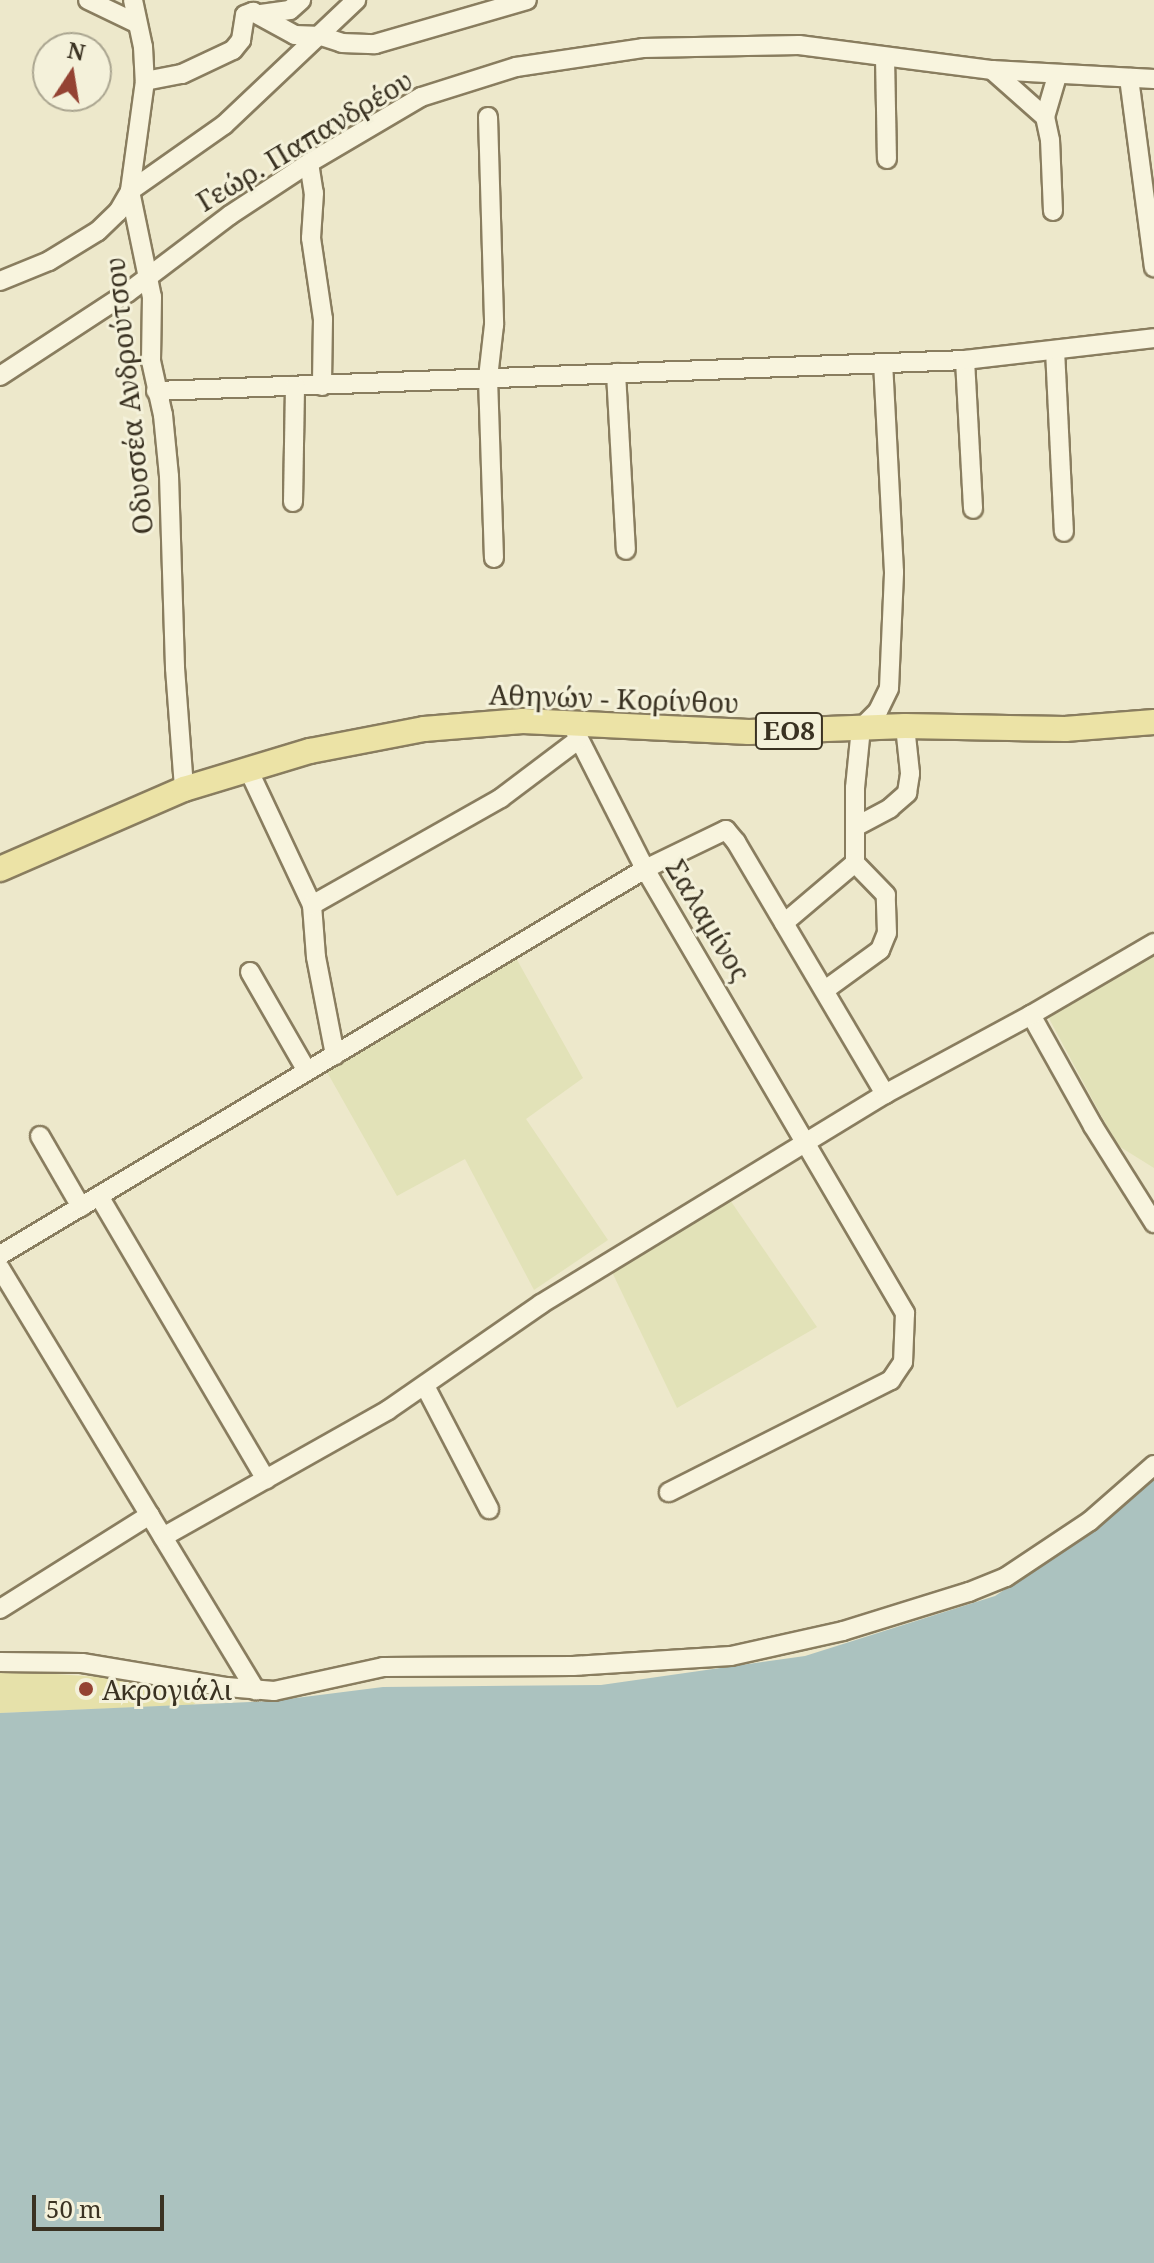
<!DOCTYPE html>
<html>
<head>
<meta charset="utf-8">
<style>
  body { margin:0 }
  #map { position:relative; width:1154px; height:2263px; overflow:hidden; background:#ede8cb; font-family:"Noto Serif",serif }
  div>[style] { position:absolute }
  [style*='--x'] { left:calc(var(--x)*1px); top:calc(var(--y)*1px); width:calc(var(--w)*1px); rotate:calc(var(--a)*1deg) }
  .farmland>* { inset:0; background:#e2e2b8 }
  .sand>* { inset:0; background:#e6e1aa }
  .water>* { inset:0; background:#abc2bf }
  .roads { filter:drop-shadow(2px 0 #897d5f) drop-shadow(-2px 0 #897d5f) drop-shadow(0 2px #897d5f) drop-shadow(0 -2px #897d5f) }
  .minor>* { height:18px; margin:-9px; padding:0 9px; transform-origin:9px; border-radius:9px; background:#f8f4de }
  .major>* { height:24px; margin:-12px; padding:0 12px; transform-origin:12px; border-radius:12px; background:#ece3a6 }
  .dots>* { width:22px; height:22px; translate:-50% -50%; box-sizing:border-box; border:4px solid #f4f1da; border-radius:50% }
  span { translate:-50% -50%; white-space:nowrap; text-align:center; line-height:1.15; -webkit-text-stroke:6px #f4f1da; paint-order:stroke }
  .shield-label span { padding:2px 6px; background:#f4f1da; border:2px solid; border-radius:6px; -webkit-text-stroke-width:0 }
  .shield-label { font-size:26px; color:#3a3222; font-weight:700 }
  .street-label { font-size:28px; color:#3a3222 }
  .poi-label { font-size:28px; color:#3a3222 }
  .left { translate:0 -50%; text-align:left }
  .north { position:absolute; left:32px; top:32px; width:80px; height:80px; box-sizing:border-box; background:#f4f1da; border:2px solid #aaa590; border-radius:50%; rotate:12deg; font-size:22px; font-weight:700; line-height:32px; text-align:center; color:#3a3222 }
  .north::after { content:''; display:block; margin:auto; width:28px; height:36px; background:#944333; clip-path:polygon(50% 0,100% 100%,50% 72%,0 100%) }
  .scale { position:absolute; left:32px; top:2195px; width:132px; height:36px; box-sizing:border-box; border:4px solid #3a3222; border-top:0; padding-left:10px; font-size:24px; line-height:28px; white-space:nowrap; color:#3a3222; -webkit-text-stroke:6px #f4f1da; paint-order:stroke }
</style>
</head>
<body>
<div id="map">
  <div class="farmland">
    <div style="clip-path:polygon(1154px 950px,1154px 1168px,1117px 1145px,1046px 1013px)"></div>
    <div style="clip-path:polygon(516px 958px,583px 1078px,526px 1119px,608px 1240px,534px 1290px,465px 1159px,397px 1196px,327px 1072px)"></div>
    <div style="clip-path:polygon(730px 1200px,817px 1327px,677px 1408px,612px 1272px)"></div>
  </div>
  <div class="sand">
    <div style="clip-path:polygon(0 1670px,140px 1680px,203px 1697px,193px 1705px,0 1713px)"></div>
  </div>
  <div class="water">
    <div style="clip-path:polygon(1154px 1478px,1154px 2263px,0 2263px,0 1713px,272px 1701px,383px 1687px,601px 1685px,805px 1656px,995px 1596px,1074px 1544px)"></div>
  </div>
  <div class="roads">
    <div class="minor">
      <div style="--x:88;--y:0;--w:53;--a:25.6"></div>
      <div style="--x:133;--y:0;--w:48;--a:78"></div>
      <div style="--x:143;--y:47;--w:34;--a:87"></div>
      <div style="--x:145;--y:81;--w:111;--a:97.8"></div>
      <div style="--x:130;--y:191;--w:108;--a:78.3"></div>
      <div style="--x:152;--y:297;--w:64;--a:90.9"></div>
      <div style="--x:151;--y:361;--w:55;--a:77.5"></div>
      <div style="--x:163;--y:415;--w:61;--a:84.4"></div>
      <div style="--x:169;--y:476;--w:192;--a:88.2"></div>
      <div style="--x:175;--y:668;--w:121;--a:85.7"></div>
      <div style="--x:261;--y:14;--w:29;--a:-8"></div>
      <div style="--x:290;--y:10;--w:15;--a:-42"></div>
      <div style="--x:885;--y:57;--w:102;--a:88.9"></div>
      <div style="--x:992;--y:70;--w:71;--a:41.6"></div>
      <div style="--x:1129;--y:78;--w:191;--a:82.5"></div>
      <div style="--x:145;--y:81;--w:38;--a:-11"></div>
      <div style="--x:182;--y:74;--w:56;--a:-25.2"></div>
      <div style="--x:233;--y:50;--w:13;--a:-51"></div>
      <div style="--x:241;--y:40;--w:25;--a:-81"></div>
      <div style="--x:245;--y:15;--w:9;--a:-21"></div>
      <div style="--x:253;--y:12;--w:48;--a:28.7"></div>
      <div style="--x:295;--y:35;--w:26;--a:2"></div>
      <div style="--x:321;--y:36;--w:22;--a:18"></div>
      <div style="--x:342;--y:43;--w:33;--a:2"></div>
      <div style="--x:375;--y:44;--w:158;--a:-16.1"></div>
      <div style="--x:488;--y:117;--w:208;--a:88.3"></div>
      <div style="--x:494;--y:325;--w:53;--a:96.5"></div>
      <div style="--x:488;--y:378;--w:180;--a:88.1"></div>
      <div style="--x:309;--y:163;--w:30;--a:81"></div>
      <div style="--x:314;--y:193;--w:45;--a:93.8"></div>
      <div style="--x:311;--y:238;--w:82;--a:81.6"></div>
      <div style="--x:323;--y:319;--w:67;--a:90.9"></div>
      <div style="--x:1053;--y:211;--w:71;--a:-92.4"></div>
      <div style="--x:1050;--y:140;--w:24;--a:-102"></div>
      <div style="--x:1045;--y:117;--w:43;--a:-73.7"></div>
      <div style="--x:0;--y:281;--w:53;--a:-22.2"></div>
      <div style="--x:49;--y:261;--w:57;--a:-31.5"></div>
      <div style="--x:98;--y:231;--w:28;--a:-44"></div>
      <div style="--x:118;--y:212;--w:24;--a:-60"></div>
      <div style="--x:130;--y:191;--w:115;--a:-35.1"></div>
      <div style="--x:224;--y:125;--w:182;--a:-43.4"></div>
      <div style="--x:1055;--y:350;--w:182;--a:87.2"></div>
      <div style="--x:965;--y:360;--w:149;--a:86.9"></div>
      <div style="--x:616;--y:373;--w:177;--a:86.8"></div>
      <div style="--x:0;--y:376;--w:152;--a:-33.2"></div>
      <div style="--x:127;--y:293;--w:129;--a:-37.1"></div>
      <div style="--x:230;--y:215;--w:95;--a:-33.4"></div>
      <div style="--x:309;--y:163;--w:130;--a:-30.5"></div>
      <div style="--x:421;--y:97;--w:100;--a:-17.5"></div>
      <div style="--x:516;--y:67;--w:128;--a:-8.5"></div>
      <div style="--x:643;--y:48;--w:156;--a:-1.1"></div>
      <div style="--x:799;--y:45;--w:195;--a:7.4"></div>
      <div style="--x:992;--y:70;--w:162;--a:3.2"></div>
      <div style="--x:156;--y:391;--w:810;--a:-2.19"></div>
      <div style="--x:965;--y:360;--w:190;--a:-6.6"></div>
      <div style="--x:293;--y:502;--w:116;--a:-89"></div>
      <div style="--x:571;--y:723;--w:164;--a:63.1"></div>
      <div style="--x:645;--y:869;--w:515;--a:59.65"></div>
      <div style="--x:905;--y:1313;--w:49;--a:92.3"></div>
      <div style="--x:903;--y:1362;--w:22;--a:124"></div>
      <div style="--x:891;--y:1380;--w:249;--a:153.2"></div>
      <div style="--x:248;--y:769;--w:150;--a:64.8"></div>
      <div style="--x:312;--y:905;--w:52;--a:85.6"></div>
      <div style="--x:316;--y:957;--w:100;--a:79"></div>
      <div style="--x:855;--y:827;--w:40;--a:-28"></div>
      <div style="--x:890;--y:808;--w:23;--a:-41"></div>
      <div style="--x:907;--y:793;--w:20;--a:-81"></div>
      <div style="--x:910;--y:773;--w:47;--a:-96.1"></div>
      <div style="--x:312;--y:905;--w:217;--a:-29.5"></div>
      <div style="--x:501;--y:798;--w:96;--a:-37"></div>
      <div style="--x:784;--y:923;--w:93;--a:-40.2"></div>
      <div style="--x:855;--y:863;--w:75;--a:-90"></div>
      <div style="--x:855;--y:788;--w:60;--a:-84.3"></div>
      <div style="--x:861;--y:728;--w:24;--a:-45"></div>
      <div style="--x:878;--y:711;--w:25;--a:-64"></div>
      <div style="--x:889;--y:688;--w:116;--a:-87.5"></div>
      <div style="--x:894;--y:572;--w:209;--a:-93"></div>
      <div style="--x:250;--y:972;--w:114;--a:60.1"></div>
      <div style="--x:825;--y:990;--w:68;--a:-36"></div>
      <div style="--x:880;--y:950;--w:18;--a:-68"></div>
      <div style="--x:887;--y:933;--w:38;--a:-92"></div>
      <div style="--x:886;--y:895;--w:45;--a:-134.1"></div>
      <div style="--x:1031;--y:1015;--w:127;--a:60.8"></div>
      <div style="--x:1093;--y:1126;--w:115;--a:57.8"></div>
      <div style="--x:40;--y:1136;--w:82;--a:60"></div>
      <div style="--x:99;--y:1196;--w:329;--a:59.5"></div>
      <div style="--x:0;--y:1255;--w:752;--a:-30.9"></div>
      <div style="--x:645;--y:869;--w:90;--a:-25.7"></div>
      <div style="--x:726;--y:830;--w:16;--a:50"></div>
      <div style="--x:736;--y:842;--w:293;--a:59.4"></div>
      <div style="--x:0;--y:1268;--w:494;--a:58.8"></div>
      <div style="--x:425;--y:1386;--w:139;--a:62.5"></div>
      <div style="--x:163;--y:1537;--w:258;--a:-29.4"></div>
      <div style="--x:388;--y:1410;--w:186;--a:-34.7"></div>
      <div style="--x:541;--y:1304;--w:403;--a:-31.4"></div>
      <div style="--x:885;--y:1094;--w:166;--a:-28.4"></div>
      <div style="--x:1031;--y:1015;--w:143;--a:-30.3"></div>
      <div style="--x:0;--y:1609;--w:177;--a:-32.1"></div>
      <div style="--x:0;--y:1662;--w:82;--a:0.7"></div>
      <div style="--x:82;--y:1663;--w:147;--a:9.4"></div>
      <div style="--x:227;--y:1687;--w:47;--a:4.9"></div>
      <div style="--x:274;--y:1691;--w:112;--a:-12.4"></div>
      <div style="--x:383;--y:1667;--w:190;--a:-0.3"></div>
      <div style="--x:573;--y:1666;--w:158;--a:-3.6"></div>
      <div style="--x:731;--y:1656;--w:115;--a:-12.6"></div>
      <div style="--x:843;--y:1631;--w:132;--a:-17.2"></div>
      <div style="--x:969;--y:1592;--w:40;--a:-22"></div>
      <div style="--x:1006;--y:1577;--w:101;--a:-33.7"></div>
      <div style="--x:1090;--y:1521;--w:85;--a:-41.2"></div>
    </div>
    <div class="major">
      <div style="--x:0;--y:869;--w:201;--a:-23.5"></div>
      <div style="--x:184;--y:789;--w:132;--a:-16.8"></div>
      <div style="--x:310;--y:751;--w:116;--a:-10.9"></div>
      <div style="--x:424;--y:729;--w:99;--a:-4.6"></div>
      <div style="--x:523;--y:721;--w:226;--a:2.8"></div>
      <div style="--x:749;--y:732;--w:156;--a:-2.2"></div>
      <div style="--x:905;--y:726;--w:160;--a:1.1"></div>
      <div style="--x:1065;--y:729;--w:89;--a:-4.5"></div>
    </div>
  </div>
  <div class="dots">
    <div style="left:86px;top:1689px;background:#944333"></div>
  </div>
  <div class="shield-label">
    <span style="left:789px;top:731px">ΕΟ8</span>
  </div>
  <div class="street-label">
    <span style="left:304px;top:140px;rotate:-31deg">Γεώρ. Παπανδρέου</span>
    <span style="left:128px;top:396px;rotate:-96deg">Οδυσσέα Ανδρούτσου</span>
    <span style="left:614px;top:698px;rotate:2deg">Αθηνών - Κορίνθου</span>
    <span style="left:709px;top:920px;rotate:59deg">Σαλαμίνος</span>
  </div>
  <div class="poi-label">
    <span class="left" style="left:102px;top:1689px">Ακρογιάλι</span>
  </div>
  <div class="north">N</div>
  <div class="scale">50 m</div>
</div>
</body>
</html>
